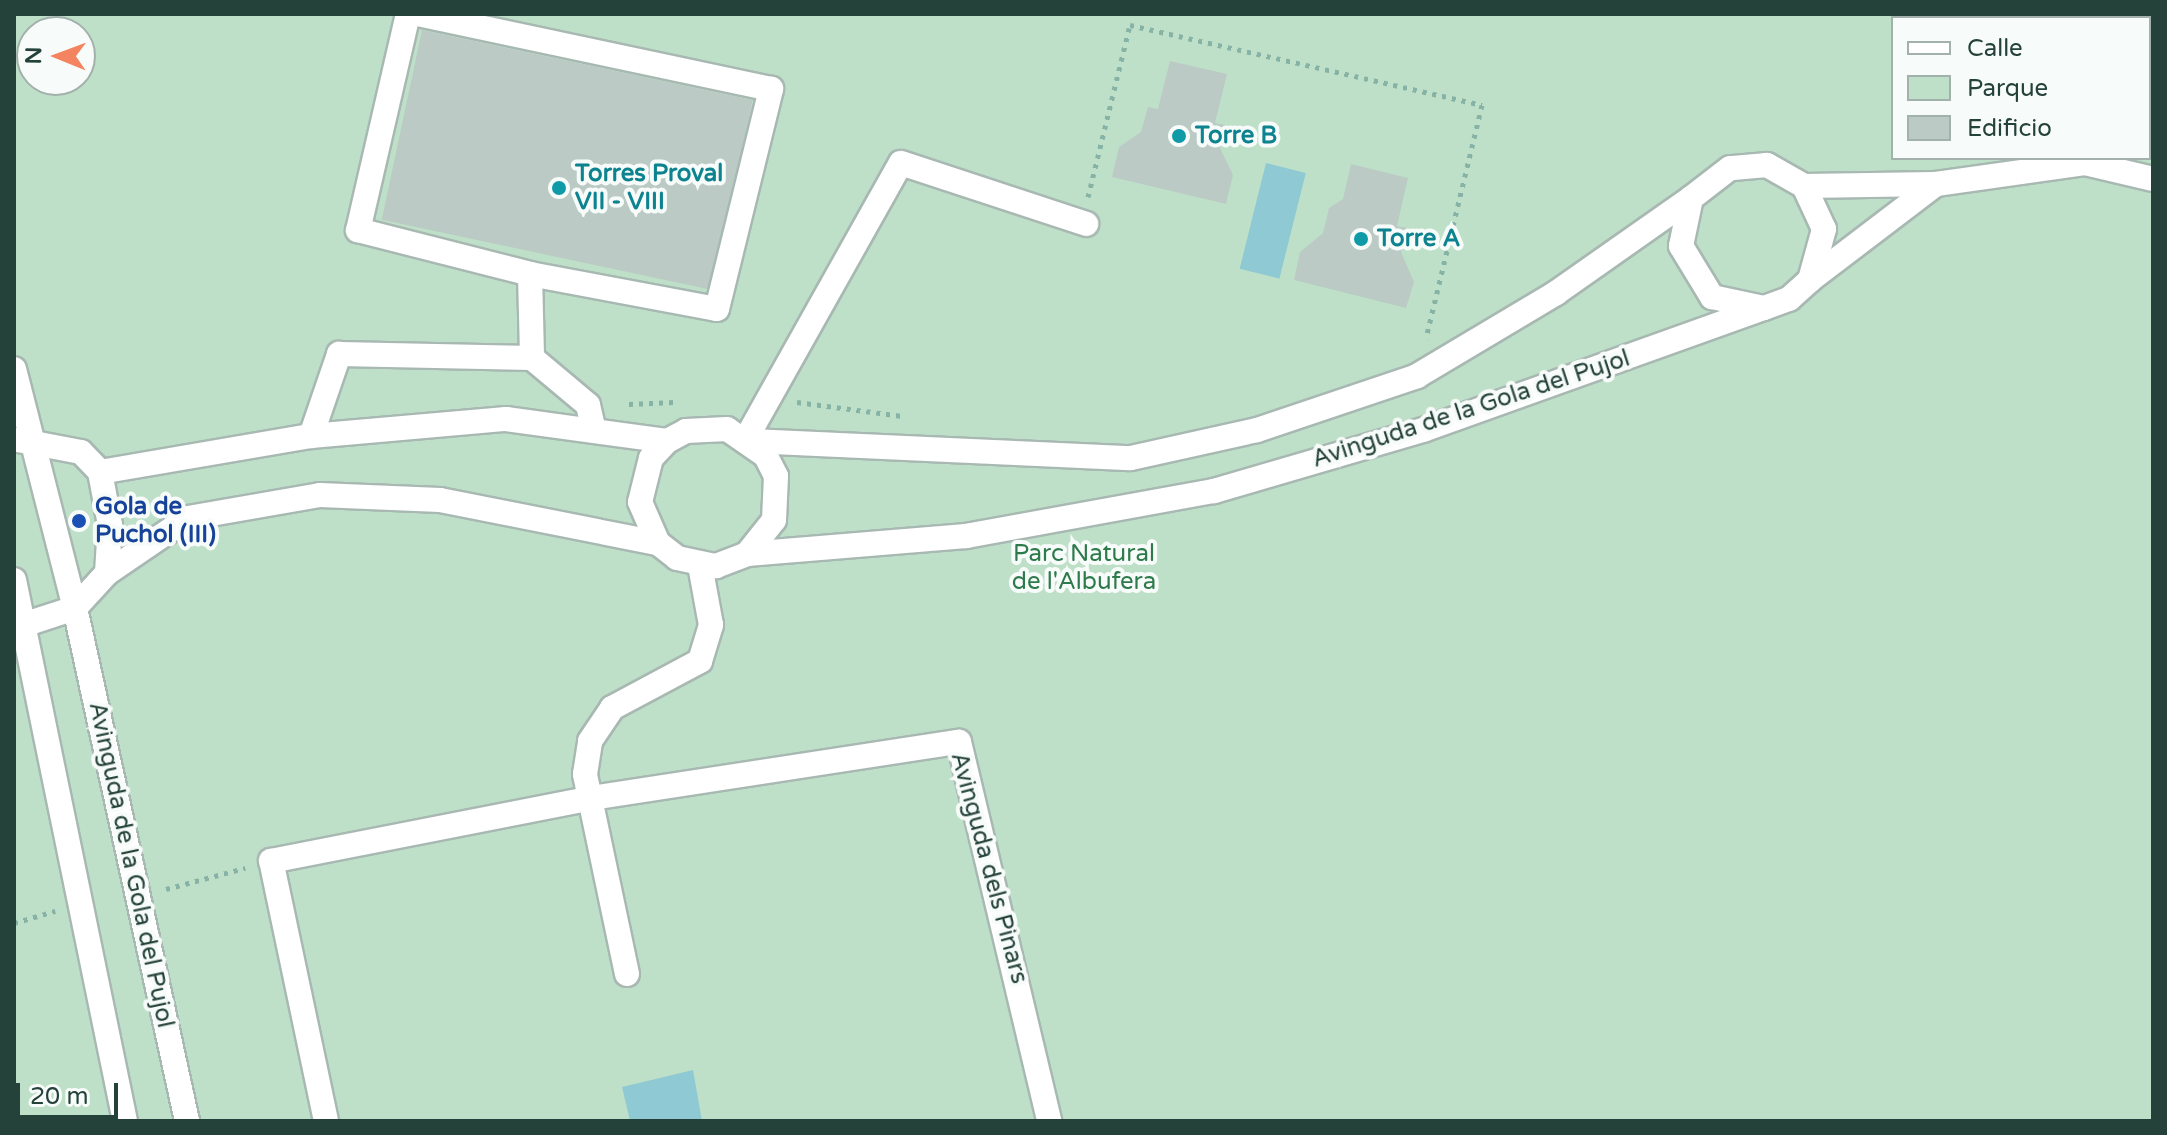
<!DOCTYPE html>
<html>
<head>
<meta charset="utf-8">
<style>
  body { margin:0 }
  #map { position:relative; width:2167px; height:1135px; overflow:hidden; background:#e6efeb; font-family:"Varela Round",sans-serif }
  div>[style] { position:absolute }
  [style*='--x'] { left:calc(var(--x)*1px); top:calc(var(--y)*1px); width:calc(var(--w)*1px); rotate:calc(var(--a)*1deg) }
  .green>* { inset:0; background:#bfe0c8 }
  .water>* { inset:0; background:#8ec9d4; transform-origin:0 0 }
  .building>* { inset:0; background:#bbcac4; transform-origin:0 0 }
  .path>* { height:5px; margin-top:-2.5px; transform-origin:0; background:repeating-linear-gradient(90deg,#86b3a5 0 4px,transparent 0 10px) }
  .roads { filter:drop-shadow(2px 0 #a8b8b2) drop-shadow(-2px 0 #a8b8b2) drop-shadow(0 2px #a8b8b2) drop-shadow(0 -2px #a8b8b2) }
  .street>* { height:24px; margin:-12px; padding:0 12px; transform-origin:12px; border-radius:12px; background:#fff }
  .dots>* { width:22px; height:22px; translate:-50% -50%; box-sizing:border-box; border:4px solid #f7fbf9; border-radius:50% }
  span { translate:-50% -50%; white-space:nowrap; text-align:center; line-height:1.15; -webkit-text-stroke:8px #f7fbf9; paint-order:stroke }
  .culture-label { font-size:24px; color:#0d838f; font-weight:700 }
  .left { translate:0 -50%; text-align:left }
  .street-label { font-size:24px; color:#24423a }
  .transit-label { font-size:24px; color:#164399; font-weight:700 }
  .park-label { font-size:24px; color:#2d7a4b }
  .frame { position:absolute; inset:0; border:16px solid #24423a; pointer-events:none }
  .legend { position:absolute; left:1891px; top:16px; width:260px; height:144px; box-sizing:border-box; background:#f7fbf9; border:2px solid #a3b1ad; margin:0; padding:10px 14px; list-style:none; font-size:24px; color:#24423a }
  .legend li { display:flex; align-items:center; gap:16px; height:40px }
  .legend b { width:40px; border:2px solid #a3b1ad }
  .north { position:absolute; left:16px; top:16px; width:80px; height:80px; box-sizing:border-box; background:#f7fbf9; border:2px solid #a3b1ad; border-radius:50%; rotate:271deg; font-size:22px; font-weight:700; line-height:32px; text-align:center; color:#24423a }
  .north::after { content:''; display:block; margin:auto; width:28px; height:36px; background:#f4845f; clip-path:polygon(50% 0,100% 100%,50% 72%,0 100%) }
  .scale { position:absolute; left:16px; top:1083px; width:102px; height:36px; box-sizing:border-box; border:4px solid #24423a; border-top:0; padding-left:10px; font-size:24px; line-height:28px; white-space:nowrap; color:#24423a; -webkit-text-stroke:6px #f7fbf9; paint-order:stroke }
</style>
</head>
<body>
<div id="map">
  <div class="green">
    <div style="clip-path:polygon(evenodd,14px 14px,2153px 14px,2153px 1121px,14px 1121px,14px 14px,1893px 18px,2149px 18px,2149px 158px,1893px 158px,1893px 18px,14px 14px,32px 32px,80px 32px,80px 80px,32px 80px,32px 32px)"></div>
  </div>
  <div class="water">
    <div style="left:1266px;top:163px;width:41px;height:109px;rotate:14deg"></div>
    <div style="clip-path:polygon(693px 1070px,702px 1121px,630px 1121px,622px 1087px)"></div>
  </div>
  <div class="building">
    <div style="left:422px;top:30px;width:338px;height:194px;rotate:12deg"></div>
    <div style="clip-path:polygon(1170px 61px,1227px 74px,1215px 123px,1225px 125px,1220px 148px,1233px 175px,1226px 204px,1112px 177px,1119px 147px,1141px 132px,1148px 107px,1158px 109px)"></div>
    <div style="clip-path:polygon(1351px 164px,1408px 178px,1397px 226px,1407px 228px,1401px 252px,1414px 282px,1406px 308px,1294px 280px,1300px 252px,1323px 233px,1329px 208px,1343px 199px)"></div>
  </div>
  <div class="path">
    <div style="--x:1088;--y:197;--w:177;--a:-76.3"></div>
    <div style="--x:1130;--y:25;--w:361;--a:12.8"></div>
    <div style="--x:1482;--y:105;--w:240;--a:103.5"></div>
    <div style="--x:797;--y:402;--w:106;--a:7.6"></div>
    <div style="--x:629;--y:404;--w:46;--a:-2.5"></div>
    <div style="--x:166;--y:889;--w:82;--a:-14.9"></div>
    <div style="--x:14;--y:923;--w:43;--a:-16.3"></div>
  </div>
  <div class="roads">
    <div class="street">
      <div style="--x:408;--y:14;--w:222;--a:103"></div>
      <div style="--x:358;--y:230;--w:178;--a:14.3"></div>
      <div style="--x:530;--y:274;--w:190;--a:10.6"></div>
      <div style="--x:717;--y:309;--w:227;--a:-76.2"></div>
      <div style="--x:771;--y:89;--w:360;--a:-168"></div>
      <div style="--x:2023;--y:14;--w:16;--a:14"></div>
      <div style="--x:2149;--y:46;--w:4;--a:14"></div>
      <div style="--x:2149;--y:72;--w:7;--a:-56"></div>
      <div style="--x:1804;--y:186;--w:132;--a:-0.9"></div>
      <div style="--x:1936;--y:184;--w:150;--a:-8"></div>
      <div style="--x:2085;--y:163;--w:70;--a:13.2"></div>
      <div style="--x:530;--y:274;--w:84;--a:88.6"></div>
      <div style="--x:1810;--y:280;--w:158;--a:-37.3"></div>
      <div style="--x:14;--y:369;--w:247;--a:75.7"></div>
      <div style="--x:75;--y:608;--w:525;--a:77.68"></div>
      <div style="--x:311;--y:436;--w:87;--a:-71.1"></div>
      <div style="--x:339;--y:354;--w:193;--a:1.2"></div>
      <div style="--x:532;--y:358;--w:73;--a:40"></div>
      <div style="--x:588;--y:405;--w:26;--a:77"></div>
      <div style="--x:747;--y:437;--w:314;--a:-60.7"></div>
      <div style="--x:901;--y:163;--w:195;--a:18.2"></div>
      <div style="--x:18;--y:440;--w:64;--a:10.8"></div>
      <div style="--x:81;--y:452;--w:28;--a:46"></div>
      <div style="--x:100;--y:472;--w:214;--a:-9.7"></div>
      <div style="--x:311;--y:436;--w:196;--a:-5"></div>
      <div style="--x:506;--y:419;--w:162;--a:7.8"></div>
      <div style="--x:751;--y:441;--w:380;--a:2.6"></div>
      <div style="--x:1131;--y:458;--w:129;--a:-12.5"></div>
      <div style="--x:1257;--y:430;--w:169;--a:-18.6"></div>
      <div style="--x:1417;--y:376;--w:162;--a:-30.8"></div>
      <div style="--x:1556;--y:293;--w:165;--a:-35.1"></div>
      <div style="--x:100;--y:472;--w:54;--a:79.3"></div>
      <div style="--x:110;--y:525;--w:48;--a:93.6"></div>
      <div style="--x:747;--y:554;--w:220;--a:-4.7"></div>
      <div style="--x:966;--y:536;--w:252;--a:-10.3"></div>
      <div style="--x:1214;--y:491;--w:218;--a:-16.3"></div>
      <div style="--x:1423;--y:430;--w:362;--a:-19.7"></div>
      <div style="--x:1764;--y:308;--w:27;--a:-20"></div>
      <div style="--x:1789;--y:299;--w:28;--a:-42"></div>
      <div style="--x:1810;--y:280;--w:53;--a:-74.6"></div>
      <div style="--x:1824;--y:229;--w:47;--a:-114.9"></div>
      <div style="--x:1804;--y:186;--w:43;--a:-150.4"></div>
      <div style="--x:1767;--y:165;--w:37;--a:175"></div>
      <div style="--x:1730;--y:168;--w:49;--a:142.4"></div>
      <div style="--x:1691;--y:198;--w:49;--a:101.8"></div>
      <div style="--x:1681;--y:246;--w:60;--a:58.7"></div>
      <div style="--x:1712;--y:297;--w:53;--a:11.9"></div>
      <div style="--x:14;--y:580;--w:552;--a:78.41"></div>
      <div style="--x:14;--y:622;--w:9;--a:18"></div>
      <div style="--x:23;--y:625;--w:55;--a:-18.1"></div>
      <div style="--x:75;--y:608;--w:47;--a:-47.6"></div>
      <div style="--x:107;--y:573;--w:98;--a:-34.2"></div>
      <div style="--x:188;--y:518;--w:134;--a:-9.9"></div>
      <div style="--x:320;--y:495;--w:120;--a:2.4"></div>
      <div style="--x:440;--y:500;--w:222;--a:11.2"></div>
      <div style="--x:658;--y:543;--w:24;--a:38"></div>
      <div style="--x:677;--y:558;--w:40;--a:12"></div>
      <div style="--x:716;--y:566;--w:33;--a:-21"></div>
      <div style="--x:747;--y:554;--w:43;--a:-51.5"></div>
      <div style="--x:774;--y:520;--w:44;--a:-87.4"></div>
      <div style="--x:776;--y:476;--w:22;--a:-117"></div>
      <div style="--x:766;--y:456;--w:47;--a:-145.3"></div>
      <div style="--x:727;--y:429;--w:41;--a:177.2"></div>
      <div style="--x:686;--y:431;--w:21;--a:152"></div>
      <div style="--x:667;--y:441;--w:23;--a:133"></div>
      <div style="--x:651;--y:458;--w:45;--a:104"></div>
      <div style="--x:640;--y:502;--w:45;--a:66.3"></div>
      <div style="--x:627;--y:974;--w:204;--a:-101.9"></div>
      <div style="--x:585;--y:774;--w:33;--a:-81"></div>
      <div style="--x:590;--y:741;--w:40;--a:-56"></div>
      <div style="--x:612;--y:708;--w:100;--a:-28.1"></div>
      <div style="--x:700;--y:661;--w:38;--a:-73"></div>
      <div style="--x:711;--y:625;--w:61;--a:-100.4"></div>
      <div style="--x:326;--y:1121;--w:266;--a:-101.9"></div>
      <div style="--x:271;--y:861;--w:326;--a:-11.1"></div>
      <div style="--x:591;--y:798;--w:372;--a:-8.7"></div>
      <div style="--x:959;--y:742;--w:390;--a:76.6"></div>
    </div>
  </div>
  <div class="dots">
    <div style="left:1179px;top:136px;background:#0f9aa8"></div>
    <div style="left:559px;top:188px;background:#0f9aa8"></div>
    <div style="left:1361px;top:239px;background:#0f9aa8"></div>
    <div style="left:79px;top:521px;background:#1a4fb4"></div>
  </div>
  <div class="culture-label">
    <span class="left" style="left:1195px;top:136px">Torre B</span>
    <span class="left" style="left:575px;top:188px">Torres Proval<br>VII - VIII</span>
    <span class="left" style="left:1377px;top:239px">Torre A</span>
  </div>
  <div class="street-label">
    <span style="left:1471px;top:409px;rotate:-18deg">Avinguda de la Gola del Pujol</span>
    <span style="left:131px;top:865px;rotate:78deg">Avinguda de la Gola del Pujol</span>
    <span style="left:989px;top:868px;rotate:75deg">Avinguda dels Pinars</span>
  </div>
  <div class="transit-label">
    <span class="left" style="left:95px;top:521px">Gola de<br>Puchol (III)</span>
  </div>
  <div class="park-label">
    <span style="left:1084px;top:568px">Parc Natural<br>de l'Albufera</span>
  </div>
  <div class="frame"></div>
  <ul class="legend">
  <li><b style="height:10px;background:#fff"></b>Calle</li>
  <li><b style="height:22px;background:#bfe0c8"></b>Parque</li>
  <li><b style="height:22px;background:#bbcac4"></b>Edificio</li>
  </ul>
  <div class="north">N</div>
  <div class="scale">20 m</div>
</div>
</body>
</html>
